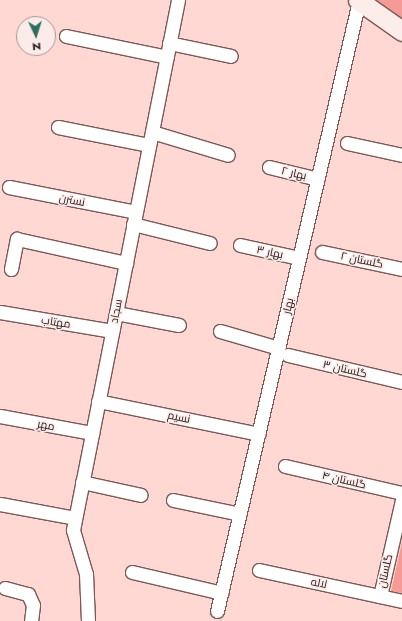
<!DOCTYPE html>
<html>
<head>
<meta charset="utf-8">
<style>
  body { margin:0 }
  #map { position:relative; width:402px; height:621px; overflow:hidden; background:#ffd7d3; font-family:Jost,Cairo,sans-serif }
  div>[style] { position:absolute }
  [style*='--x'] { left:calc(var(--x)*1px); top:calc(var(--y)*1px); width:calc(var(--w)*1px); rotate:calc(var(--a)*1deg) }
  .green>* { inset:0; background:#f59a94 }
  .roads { filter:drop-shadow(1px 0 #7a5956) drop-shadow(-1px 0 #7a5956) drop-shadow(0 1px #7a5956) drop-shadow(0 -1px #7a5956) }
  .minor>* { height:13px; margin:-6.5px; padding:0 6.5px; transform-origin:6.5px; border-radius:6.5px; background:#fff }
  .secondary>* { height:19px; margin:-9.5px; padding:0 9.5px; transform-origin:9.5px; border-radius:9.5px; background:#fcecea }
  span { translate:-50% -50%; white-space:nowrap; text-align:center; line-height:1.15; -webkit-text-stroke:3px #fbebe9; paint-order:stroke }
  .street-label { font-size:11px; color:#231615 }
  .north { position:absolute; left:16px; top:16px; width:40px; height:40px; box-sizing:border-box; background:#fbebe9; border:1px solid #a59694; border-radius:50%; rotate:176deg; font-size:11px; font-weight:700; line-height:16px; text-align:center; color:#231615 }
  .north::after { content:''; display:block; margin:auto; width:14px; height:18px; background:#2e6e5c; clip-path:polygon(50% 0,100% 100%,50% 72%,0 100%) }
</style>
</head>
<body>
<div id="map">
  <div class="green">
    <div style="clip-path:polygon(372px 0,402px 0,402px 22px)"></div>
    <div style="clip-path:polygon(402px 542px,402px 593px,391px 591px)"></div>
  </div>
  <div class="roads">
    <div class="minor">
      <div style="--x:66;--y:36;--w:103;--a:11.7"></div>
      <div style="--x:169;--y:43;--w:63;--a:11.8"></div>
      <div style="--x:58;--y:127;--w:93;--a:11.2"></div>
      <div style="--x:152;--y:132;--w:79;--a:16.8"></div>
      <div style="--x:347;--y:143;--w:56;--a:12.3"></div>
      <div style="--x:269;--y:167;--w:50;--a:13.8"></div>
      <div style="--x:9;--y:187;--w:129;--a:11.1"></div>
      <div style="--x:133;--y:224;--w:79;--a:13.9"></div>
      <div style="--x:240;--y:245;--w:60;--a:12.4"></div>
      <div style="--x:322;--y:252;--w:82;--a:12"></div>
      <div style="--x:11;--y:269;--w:31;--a:-79"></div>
      <div style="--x:17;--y:239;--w:112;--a:12.4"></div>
      <div style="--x:0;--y:312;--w:114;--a:9.6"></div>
      <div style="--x:116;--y:313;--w:64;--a:10.8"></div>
      <div style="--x:220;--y:331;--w:61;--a:16.1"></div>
      <div style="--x:288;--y:355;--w:117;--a:13.3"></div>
      <div style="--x:98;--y:401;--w:164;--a:11.6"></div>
      <div style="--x:0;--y:416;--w:94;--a:10.5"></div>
      <div style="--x:285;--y:466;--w:120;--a:13"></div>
      <div style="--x:82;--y:482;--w:60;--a:12.4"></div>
      <div style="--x:173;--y:500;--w:68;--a:11.8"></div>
      <div style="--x:0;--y:504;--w:76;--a:10.6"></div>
      <div style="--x:259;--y:570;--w:146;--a:12.2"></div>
      <div style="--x:132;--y:572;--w:92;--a:13.1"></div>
      <div style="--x:5;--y:588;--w:24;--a:15"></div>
      <div style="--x:28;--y:594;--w:12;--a:66"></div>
      <div style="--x:33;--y:605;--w:16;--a:97"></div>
      <div style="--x:380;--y:596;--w:98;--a:-77.1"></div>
      <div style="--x:217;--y:611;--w:626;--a:-76.9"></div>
      <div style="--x:88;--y:621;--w:47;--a:-92.4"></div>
      <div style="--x:86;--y:574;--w:46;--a:-106.5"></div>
      <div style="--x:73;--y:530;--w:540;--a:-78.79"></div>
    </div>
    <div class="secondary">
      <div style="--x:358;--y:0;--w:54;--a:35.2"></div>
    </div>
  </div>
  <div class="street-label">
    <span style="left:294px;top:173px;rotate:13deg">بهار ۲</span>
    <span style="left:72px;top:200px;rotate:11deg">نسترن</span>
    <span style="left:270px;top:252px;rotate:12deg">بهار ۳</span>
    <span style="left:362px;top:260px;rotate:12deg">گلستان ۲</span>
    <span style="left:288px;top:306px;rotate:-77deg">بهار</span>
    <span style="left:116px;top:311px;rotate:-79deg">سجاد</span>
    <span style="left:56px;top:322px;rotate:9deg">مهتاب</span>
    <span style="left:345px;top:369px;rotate:13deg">گلستان ۳</span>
    <span style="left:179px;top:417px;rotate:12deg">نسیم</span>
    <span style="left:46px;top:425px;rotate:11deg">مهر</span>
    <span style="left:344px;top:480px;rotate:13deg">گلستان ۴</span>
    <span style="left:385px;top:571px;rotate:-77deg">گلستان</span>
    <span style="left:319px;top:583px;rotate:12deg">لاله</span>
  </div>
  <div class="north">N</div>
</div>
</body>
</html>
